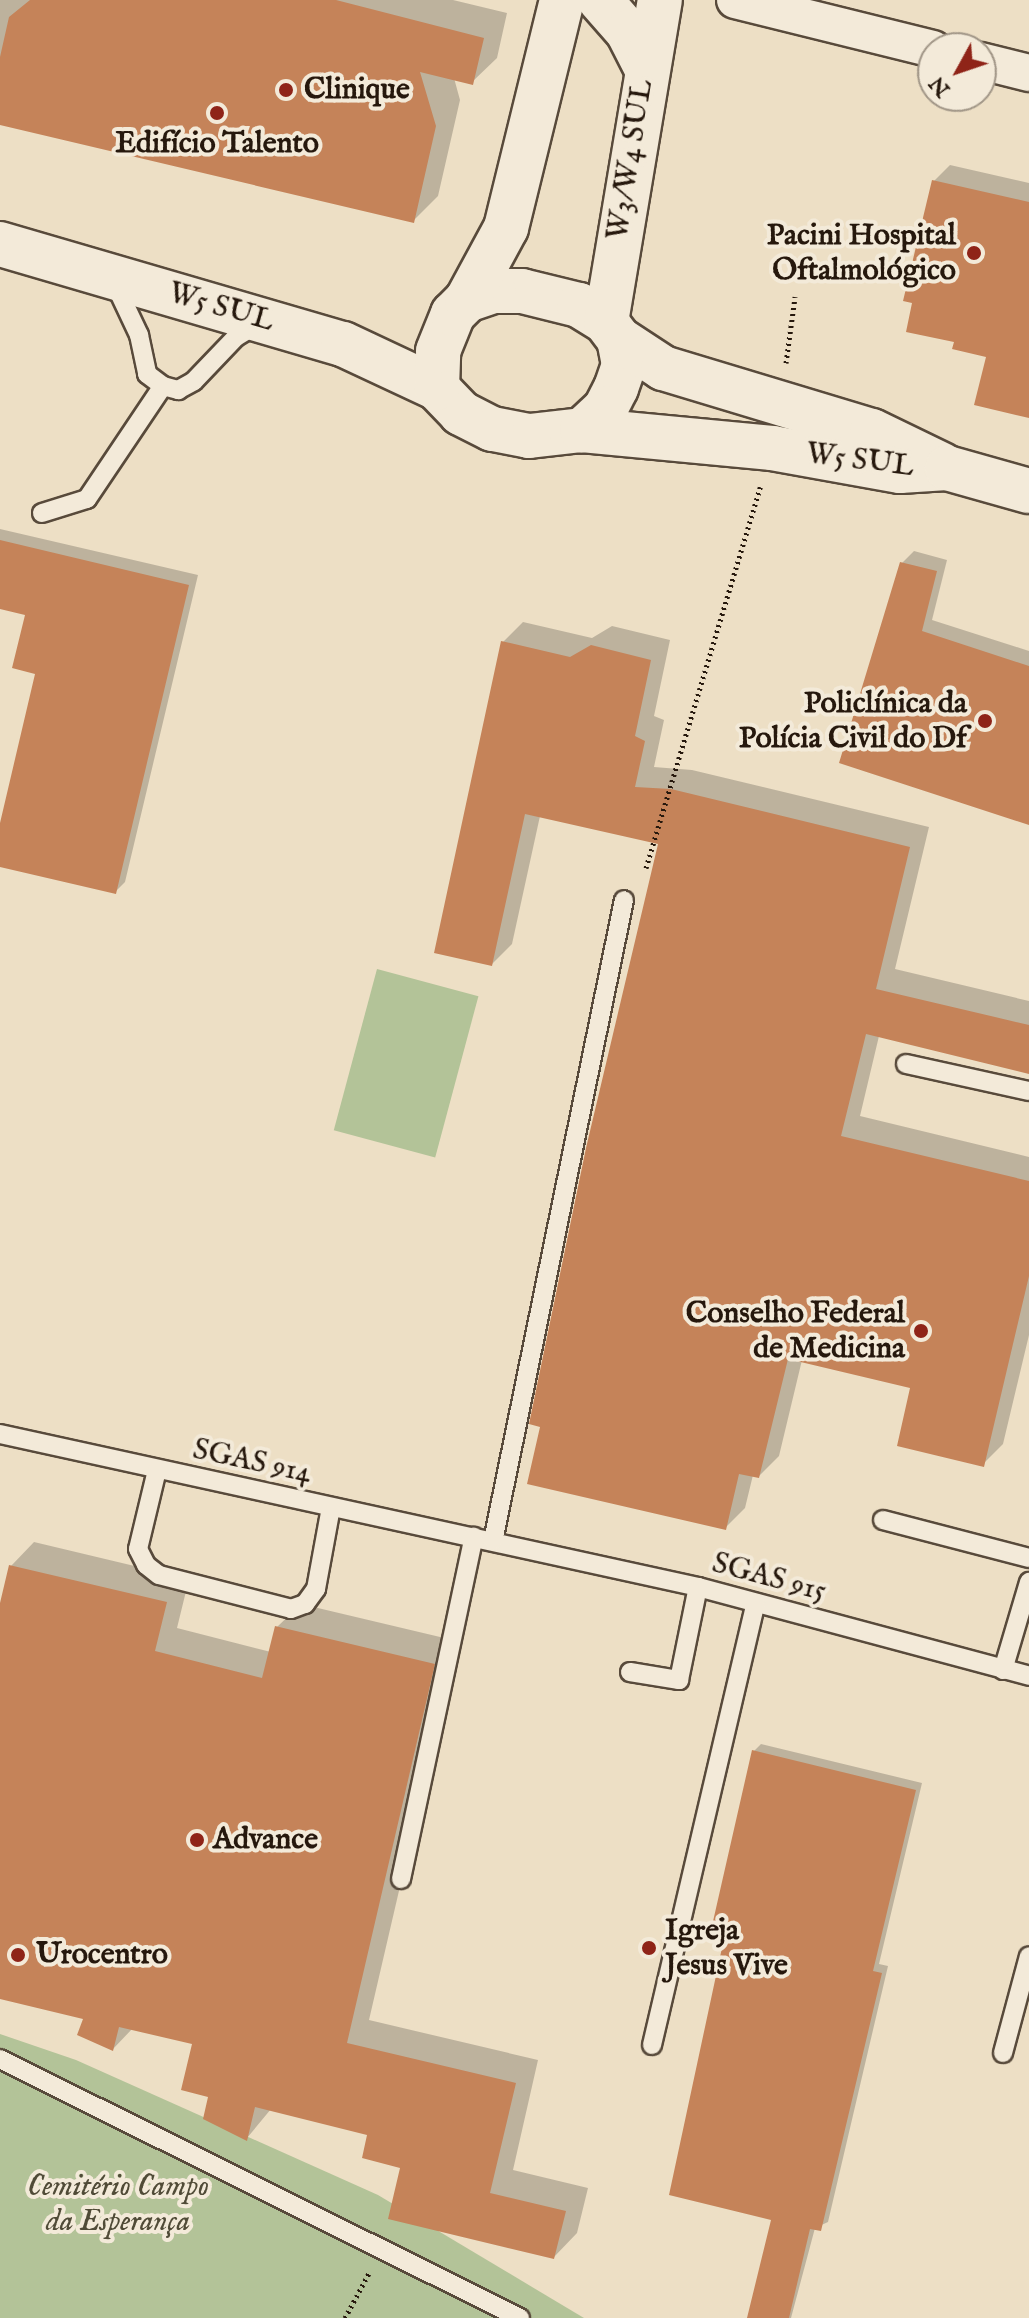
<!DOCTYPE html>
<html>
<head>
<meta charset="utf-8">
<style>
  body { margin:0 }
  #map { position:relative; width:1029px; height:2318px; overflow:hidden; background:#eddfc5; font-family:"IM FELL English",serif }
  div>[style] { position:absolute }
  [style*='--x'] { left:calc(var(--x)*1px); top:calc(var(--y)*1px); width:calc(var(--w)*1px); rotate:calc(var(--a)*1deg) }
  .green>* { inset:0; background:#b3c398; transform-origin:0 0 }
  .shadow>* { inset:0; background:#0003 }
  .building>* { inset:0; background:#c58359 }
  .path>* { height:5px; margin-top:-2.5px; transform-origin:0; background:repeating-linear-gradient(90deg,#26180d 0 2px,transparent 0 6px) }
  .roads { filter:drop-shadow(2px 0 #584a3b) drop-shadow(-2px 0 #584a3b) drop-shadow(0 2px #584a3b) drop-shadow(0 -2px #584a3b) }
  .lane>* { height:18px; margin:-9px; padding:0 9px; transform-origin:9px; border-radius:9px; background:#f3ead9 }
  .street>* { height:36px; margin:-18px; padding:0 18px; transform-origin:18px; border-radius:18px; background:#f3ead9 }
  .secondary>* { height:44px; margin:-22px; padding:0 22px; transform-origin:22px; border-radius:22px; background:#f3ead9 }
  .dots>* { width:22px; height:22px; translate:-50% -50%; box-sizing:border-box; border:4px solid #f3ead9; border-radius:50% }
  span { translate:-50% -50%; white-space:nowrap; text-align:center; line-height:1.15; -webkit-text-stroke:8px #f3ead9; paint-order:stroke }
  .poi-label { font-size:30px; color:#26180d; font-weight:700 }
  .left { translate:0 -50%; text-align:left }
  .right { translate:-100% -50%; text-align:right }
  .street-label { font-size:30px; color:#26180d }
  .park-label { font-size:30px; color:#504b37; font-style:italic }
  .north { position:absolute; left:917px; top:32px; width:80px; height:80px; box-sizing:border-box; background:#f3ead9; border:2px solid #a19687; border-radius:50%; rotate:230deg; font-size:22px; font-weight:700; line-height:32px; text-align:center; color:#26180d }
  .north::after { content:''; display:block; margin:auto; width:28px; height:36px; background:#8f2418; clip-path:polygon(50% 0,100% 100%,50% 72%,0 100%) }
</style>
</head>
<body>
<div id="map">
  <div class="green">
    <div style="left:377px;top:969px;width:105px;height:167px;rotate:15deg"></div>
    <div style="clip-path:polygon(0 2034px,76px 2060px,378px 2195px,584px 2318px,0 2318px)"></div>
  </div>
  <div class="shadow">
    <div style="clip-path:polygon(0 0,453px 0,507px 13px,497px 58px,472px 82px,454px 78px,460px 100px,438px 196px,413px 221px,0 123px)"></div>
    <div style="clip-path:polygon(950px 165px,1029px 183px,1029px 416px,988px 356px,957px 340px,934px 181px)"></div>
    <div style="clip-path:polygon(0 529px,198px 575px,125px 882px,115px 892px,0 865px,0 832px,37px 673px,27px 613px,0 607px)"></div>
    <div style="clip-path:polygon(914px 551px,947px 560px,932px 620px,1029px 651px,1029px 823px,841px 762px,902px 563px)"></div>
    <div style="clip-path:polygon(523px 622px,592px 638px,612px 626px,670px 640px,654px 716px,664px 720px,654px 767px,692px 770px,929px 827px,895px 969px,1029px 1001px,1029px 1072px,879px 1036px,860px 1116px,1029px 1157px,1029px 1335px,1003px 1444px,983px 1464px,912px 1387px,802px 1360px,779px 1456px,759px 1476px,753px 1475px,745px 1508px,725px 1528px,660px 842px,540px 816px,512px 944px,492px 964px,503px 642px)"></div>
    <div style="clip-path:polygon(34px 1542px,189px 1579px,177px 1628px,271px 1652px,277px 1627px,301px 1604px,457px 1641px,369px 2020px,538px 2060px,513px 2170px,588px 2188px,577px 2233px,554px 2257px,403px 2166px,370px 2133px,271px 2109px,247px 2138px,194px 2043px,133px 2028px,113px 2049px,85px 2017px,0 1997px,0 1612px,11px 1566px)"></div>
    <div style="clip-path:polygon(761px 1744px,922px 1783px,879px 1964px,888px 1966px,828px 2222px,815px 2228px,791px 2318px,768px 2318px,774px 2218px,725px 1941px,754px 1751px)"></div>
  </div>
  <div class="building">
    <div style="clip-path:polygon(30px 0,336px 0,484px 38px,473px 85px,420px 72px,436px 126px,414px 223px,0 125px,0 57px,9px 17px)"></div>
    <div style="clip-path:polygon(932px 180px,1029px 202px,1029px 418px,974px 405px,986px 357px,952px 349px,954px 342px,906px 332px,912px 303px,903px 301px)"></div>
    <div style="clip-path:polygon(0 540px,189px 585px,116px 894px,0 867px,0 823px,35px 674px,12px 668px,25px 615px,0 609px)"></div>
    <div style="clip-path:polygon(900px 562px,937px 571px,922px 631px,1029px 666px,1029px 825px,839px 763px)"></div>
    <div style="clip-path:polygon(501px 641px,570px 657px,591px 645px,651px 660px,635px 736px,645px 741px,635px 787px,671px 789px,910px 847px,876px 989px,1029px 1025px,1029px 1074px,866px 1034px,841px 1136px,1029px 1181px,1029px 1276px,984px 1467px,897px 1446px,910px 1388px,788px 1359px,759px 1478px,739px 1474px,726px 1530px,527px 1484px,540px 1427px,529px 1424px,586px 1148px,658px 844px,525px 814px,492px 966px,434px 953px)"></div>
    <div style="clip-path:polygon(9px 1565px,167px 1602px,155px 1651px,262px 1678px,275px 1626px,435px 1664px,347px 2043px,516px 2083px,490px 2193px,566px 2211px,554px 2259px,388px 2219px,400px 2168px,362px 2158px,367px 2135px,255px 2107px,247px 2141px,203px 2119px,208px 2097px,181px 2090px,192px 2044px,119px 2027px,113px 2051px,77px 2035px,83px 2019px,0 1999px,0 1603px)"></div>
    <div style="clip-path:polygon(752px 1750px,916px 1790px,873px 1971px,882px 1973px,821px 2231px,810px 2229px,789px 2318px,747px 2318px,771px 2220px,669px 2195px,723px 1943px,709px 1939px)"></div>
  </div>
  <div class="path">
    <div style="--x:786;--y:363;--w:67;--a:-82.2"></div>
    <div style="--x:646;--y:868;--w:398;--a:-73.3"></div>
    <div style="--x:345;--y:2318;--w:51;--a:-61.9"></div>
  </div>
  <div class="roads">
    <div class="lane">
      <div style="--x:114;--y:282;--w:59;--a:64.7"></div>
      <div style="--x:139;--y:335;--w:40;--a:78"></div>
      <div style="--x:147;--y:374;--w:20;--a:37"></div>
      <div style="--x:163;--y:386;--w:16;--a:15"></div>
      <div style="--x:178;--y:390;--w:18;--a:-29"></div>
      <div style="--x:194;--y:381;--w:61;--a:-46.3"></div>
      <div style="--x:236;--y:337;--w:26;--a:-31"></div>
      <div style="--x:42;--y:513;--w:47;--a:-17.3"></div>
      <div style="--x:87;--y:499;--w:136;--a:-56.1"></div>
      <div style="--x:906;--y:1064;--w:126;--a:12.4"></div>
      <div style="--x:0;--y:1434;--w:715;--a:12.36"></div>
      <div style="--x:698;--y:1587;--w:343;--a:15"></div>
      <div style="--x:157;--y:1470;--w:81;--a:103.5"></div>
      <div style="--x:138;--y:1549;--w:18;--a:63"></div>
      <div style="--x:146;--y:1565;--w:16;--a:38"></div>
      <div style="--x:159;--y:1575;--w:136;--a:14.4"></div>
      <div style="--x:291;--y:1609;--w:15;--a:-20"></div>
      <div style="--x:305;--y:1604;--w:19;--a:-54"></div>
      <div style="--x:316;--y:1589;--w:83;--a:-79.6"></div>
      <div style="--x:883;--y:1520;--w:151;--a:14.6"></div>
      <div style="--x:493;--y:1541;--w:654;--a:-78.45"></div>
      <div style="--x:1003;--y:1670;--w:92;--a:-73.5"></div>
      <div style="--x:630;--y:1672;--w:50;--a:9.3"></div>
      <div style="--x:679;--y:1680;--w:95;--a:-78.5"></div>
      <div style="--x:401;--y:1879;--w:350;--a:-78"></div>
      <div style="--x:652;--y:2045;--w:454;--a:-76.8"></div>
      <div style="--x:1003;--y:2053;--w:100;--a:-75"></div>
      <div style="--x:0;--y:2059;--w:581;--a:26.48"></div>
    </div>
    <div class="street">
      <div style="--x:735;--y:0;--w:204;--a:13.9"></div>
      <div style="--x:981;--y:61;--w:49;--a:14"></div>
    </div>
    <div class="secondary">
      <div style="--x:600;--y:0;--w:43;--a:48.8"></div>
      <div style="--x:628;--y:32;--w:37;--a:63"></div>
      <div style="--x:0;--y:244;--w:357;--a:16.3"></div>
      <div style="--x:343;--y:344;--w:104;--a:25.1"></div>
      <div style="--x:493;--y:291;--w:29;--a:0"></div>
      <div style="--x:522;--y:291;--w:59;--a:13.8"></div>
      <div style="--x:579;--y:305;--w:32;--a:32"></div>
      <div style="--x:606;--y:322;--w:21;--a:53"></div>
      <div style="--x:619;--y:339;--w:26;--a:79"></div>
      <div style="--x:624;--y:365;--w:24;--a:109"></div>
      <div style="--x:616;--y:388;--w:22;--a:117"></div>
      <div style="--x:606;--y:408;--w:33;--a:137"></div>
      <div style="--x:582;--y:430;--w:53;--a:173.5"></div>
      <div style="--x:529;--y:436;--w:38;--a:-169"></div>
      <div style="--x:492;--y:429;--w:35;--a:-153"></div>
      <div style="--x:461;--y:413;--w:35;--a:-134"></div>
      <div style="--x:437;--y:388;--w:37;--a:-88"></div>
      <div style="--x:438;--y:351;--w:40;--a:-68"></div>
      <div style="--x:453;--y:314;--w:20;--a:-45"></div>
      <div style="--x:467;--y:300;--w:28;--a:-19"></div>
      <div style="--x:467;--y:300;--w:82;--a:-61.6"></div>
      <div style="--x:506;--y:228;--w:235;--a:-76.2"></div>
      <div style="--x:606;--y:322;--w:326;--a:-80.5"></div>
      <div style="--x:619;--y:339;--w:53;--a:33.4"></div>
      <div style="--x:663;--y:368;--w:218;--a:16.8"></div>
      <div style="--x:872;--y:431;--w:78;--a:25.9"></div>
      <div style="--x:582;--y:430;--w:191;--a:5.4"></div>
      <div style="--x:772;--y:448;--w:130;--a:10.2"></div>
      <div style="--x:900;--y:471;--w:47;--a:-3.7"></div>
      <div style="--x:947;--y:468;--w:85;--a:15.7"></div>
    </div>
  </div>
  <div class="dots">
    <div style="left:286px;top:90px;background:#8f2418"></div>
    <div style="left:217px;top:113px;background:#8f2418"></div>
    <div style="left:974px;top:253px;background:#8f2418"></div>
    <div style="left:985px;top:721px;background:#8f2418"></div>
    <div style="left:921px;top:1331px;background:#8f2418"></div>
    <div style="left:197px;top:1840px;background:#8f2418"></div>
    <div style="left:649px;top:1948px;background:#8f2418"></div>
    <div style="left:18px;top:1955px;background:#8f2418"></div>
  </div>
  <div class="poi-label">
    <span class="left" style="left:304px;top:90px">Clinique</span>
    <span style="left:217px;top:144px">Edifício Talento</span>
    <span class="right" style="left:956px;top:253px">Pacini Hospital<br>Oftalmológico</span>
    <span class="right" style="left:967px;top:721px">Policlínica da<br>Polícia Civil do Df</span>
    <span class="right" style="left:905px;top:1331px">Conselho Federal<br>de Medicina</span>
    <span class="left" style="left:213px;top:1840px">Advance</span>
    <span class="left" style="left:665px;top:1948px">Igreja<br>Jesus Vive</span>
    <span class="left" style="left:36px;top:1955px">Urocentro</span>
  </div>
  <div class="street-label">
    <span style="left:631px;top:160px;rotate:-81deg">W3/W4 SUL</span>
    <span style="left:221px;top:308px;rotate:16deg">W5 SUL</span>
    <span style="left:860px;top:461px;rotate:7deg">W5 SUL</span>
    <span style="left:252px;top:1462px;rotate:12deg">SGAS 914</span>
    <span style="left:769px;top:1578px;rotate:15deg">SGAS 915</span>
  </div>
  <div class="park-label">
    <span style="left:118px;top:2204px">Cemitério Campo<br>da Esperança</span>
  </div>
  <div class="north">N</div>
</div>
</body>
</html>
